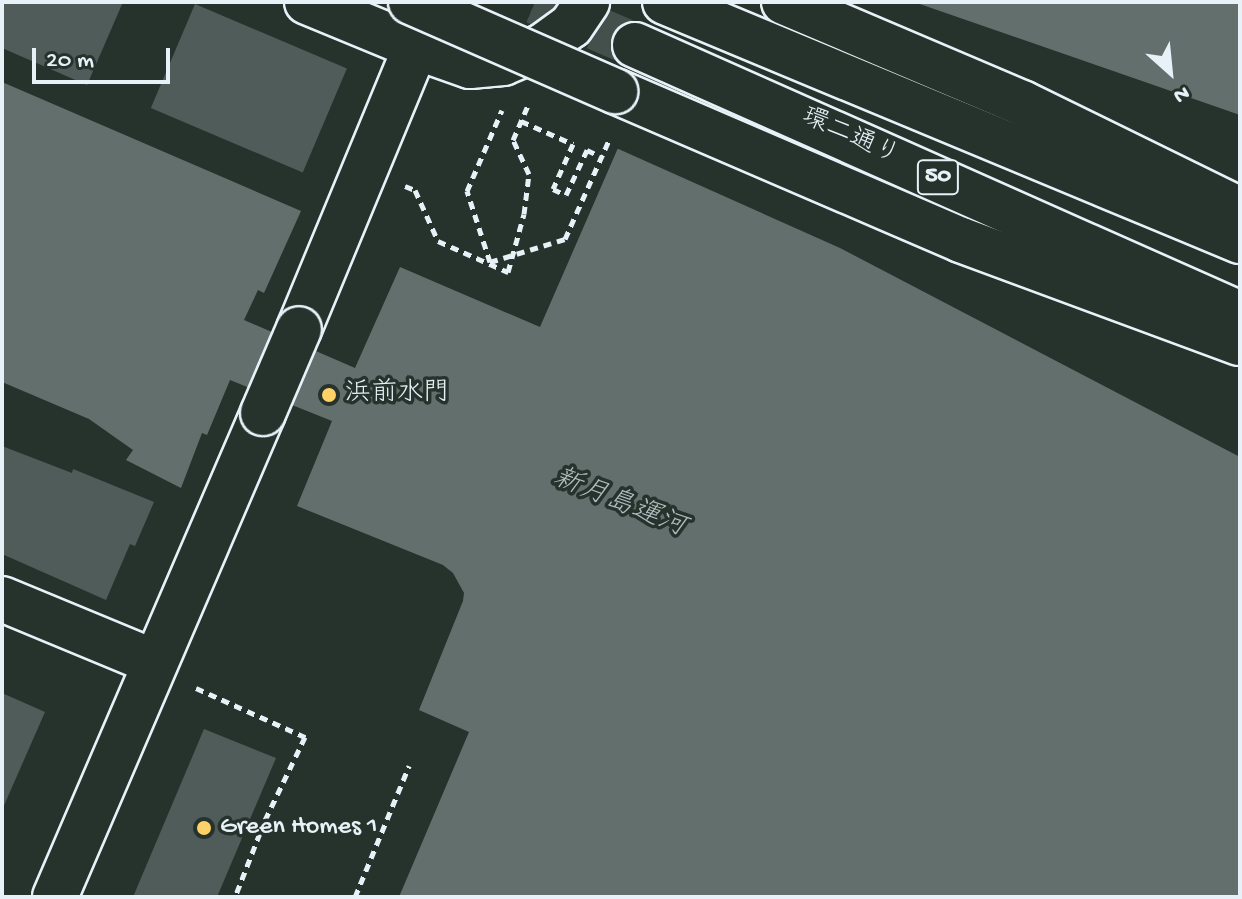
<!DOCTYPE html>
<html>
<head>
<meta charset="utf-8">
<style>
  body { margin:0 }
  #map { position:relative; width:1242px; height:899px; overflow:hidden; background:#26332d; font-family:"Gochi Hand","Klee One",sans-serif }
  div>[style] { position:absolute }
  [style*='--x'] { left:calc(var(--x)*1px); top:calc(var(--y)*1px); width:calc(var(--w)*1px); rotate:calc(var(--a)*1deg) }
  .water>* { inset:0; background:#636f6d }
  .pier>* { inset:0; background:#26332d }
  .building>* { inset:0; background:#505c59; transform-origin:0 0 }
  .primary-tunnel>* { height:44px; margin-top:-22px; transform-origin:0; background:repeating-linear-gradient(90deg,#43504b 0 44px,transparent 0 66px) }
  .path>* { height:5px; margin-top:-2.5px; transform-origin:0; background:repeating-linear-gradient(90deg,#e8f1f8 0 8px,transparent 0 14px) }
  .roads { filter:drop-shadow(2px 0 #e8f1f8) drop-shadow(-2px 0 #e8f1f8) drop-shadow(0 2px #e8f1f8) drop-shadow(0 -2px #e8f1f8) }
  .street>* { height:44px; margin:-22px; padding:0 22px; transform-origin:22px; border-radius:22px; background:#26332d }
  .secondary>* { height:44px; margin:-22px; padding:0 22px; transform-origin:22px; border-radius:22px; background:#26332d }
  .primary>* { height:44px; margin:-22px; padding:0 22px; transform-origin:22px; border-radius:22px; background:#26332d }
  .path-bridge>* { height:5px; margin-top:-2.5px; transform-origin:0; background:repeating-linear-gradient(90deg,#e8f1f8 0 8px,transparent 0 14px) }
  .bridges { filter:drop-shadow(2px 0 #e8f1f8) drop-shadow(-2px 0 #e8f1f8) drop-shadow(0 2px #e8f1f8) drop-shadow(0 -2px #e8f1f8) }
  .street-bridge>* { height:44px; margin:-22px; padding:0 22px; transform-origin:22px; border-radius:22px; background:#26332d }
  .primary-bridge>* { height:44px; margin:-22px; padding:0 22px; transform-origin:22px; border-radius:22px; background:#26332d }
  .dots>* { width:22px; height:22px; translate:-50% -50%; box-sizing:border-box; border:4px solid #26332d; border-radius:50% }
  span { translate:-50% -50%; white-space:nowrap; text-align:center; line-height:1.15; -webkit-text-stroke:7px #26332d; paint-order:stroke }
  .shield-label span { padding:2px 6px; background:#26332d; border:2px solid; border-radius:6px; -webkit-text-stroke-width:0 }
  .shield-label { font-size:24px; color:#e8f1f8; font-weight:700 }
  .street-label { font-size:26px; color:#e8f1f8 }
  .poi-label { font-size:26px; color:#e8f1f8 }
  .left { translate:0 -50%; text-align:left }
  .water-label { font-size:28px; color:#b3bdc0; font-style:italic }
  .frame { position:absolute; inset:0; border:4px solid #e8f1f8; pointer-events:none }
  .north { position:absolute; left:1130px; top:32px; width:80px; height:80px; -webkit-text-stroke:6px #26332d; paint-order:stroke; rotate:153deg; font-size:22px; font-weight:700; line-height:32px; text-align:center; color:#e8f1f8 }
  .north::after { content:''; display:block; margin:auto; width:28px; height:36px; background:#e8f1f8; clip-path:polygon(50% 0,100% 100%,50% 72%,0 100%) }
  .scale { position:absolute; left:32px; top:48px; width:138px; height:36px; box-sizing:border-box; border:4px solid #e8f1f8; border-top:0; padding-left:10px; font-size:24px; line-height:28px; white-space:nowrap; color:#e8f1f8; -webkit-text-stroke:6px #26332d; paint-order:stroke }
</style>
</head>
<body>
<div id="map">
  <div class="water">
    <div style="clip-path:polygon(714px 2px,1240px 2px,1240px 897px,399px 897px,469px 732px,419px 710px,463px 601px,464px 593px,453px 573px,443px 565px,297px 506px,332px 421px,230px 380px,207px 435px,202px 433px,181px 488px,126px 460px,133px 450px,89px 419px,2px 382px,2px 82px,301px 211px,264px 293px,258px 290px,244px 320px,355px 368px,400px 267px,540px 327px,645px 86px,676px 84px)"></div>
  </div>
  <div class="pier">
    <div style="clip-path:polygon(710px 2px,914px 2px,1240px 115px,1240px 457px,840px 248px,614px 147px,642px 84px,673px 80px)"></div>
  </div>
  <div class="building">
    <div style="clip-path:polygon(2px 2px,123px 2px,87px 85px,2px 48px)"></div>
    <div style="left:195px;top:4px;width:165px;height:113px;rotate:23deg"></div>
    <div style="clip-path:polygon(2px 446px,72px 473px,73px 469px,154px 502px,135px 546px,130px 544px,106px 600px,2px 554px)"></div>
    <div style="clip-path:polygon(2px 693px,45px 712px,2px 810px)"></div>
    <div style="clip-path:polygon(204px 729px,276px 758px,217px 897px,133px 897px)"></div>
  </div>
  <div class="primary-tunnel">
    <div style="--x:535;--y:2;--w:109;--a:23.3"></div>
  </div>
  <div class="path">
    <div style="--x:521;--y:121;--w:57;--a:23.9"></div>
    <div style="--x:573;--y:144;--w:49;--a:114"></div>
    <div style="--x:553;--y:189;--w:14;--a:25"></div>
    <div style="--x:566;--y:195;--w:50;--a:-65"></div>
    <div style="--x:587;--y:150;--w:17;--a:25"></div>
    <div style="--x:405;--y:186;--w:11;--a:22"></div>
    <div style="--x:415;--y:190;--w:56;--a:65.7"></div>
    <div style="--x:438;--y:241;--w:77;--a:23.9"></div>
    <div style="--x:508;--y:272;--w:60;--a:-74.6"></div>
    <div style="--x:524;--y:214;--w:40;--a:-82.9"></div>
    <div style="--x:529;--y:174;--w:38;--a:-115"></div>
    <div style="--x:513;--y:140;--w:40;--a:-66.6"></div>
    <div style="--x:565;--y:239;--w:111;--a:-66"></div>
    <div style="--x:490;--y:262;--w:75;--a:-107.9"></div>
    <div style="--x:467;--y:191;--w:88;--a:-66.6"></div>
    <div style="--x:196;--y:688;--w:120;--a:24.2"></div>
    <div style="--x:305;--y:737;--w:92;--a:115.7"></div>
    <div style="--x:265;--y:820;--w:83;--a:111.3"></div>
    <div style="--x:355;--y:897;--w:142;--a:-67.6"></div>
  </div>
  <div class="roads">
    <div class="street">
      <div style="--x:299;--y:329;--w:305;--a:-67.5"></div>
      <div style="--x:55;--y:897;--w:527;--a:-66.74"></div>
    </div>
    <div class="secondary">
      <div style="--x:416;--y:47;--w:57;--a:19.4"></div>
      <div style="--x:470;--y:66;--w:33;--a:-5"></div>
      <div style="--x:503;--y:63;--w:43;--a:-23"></div>
      <div style="--x:543;--y:46;--w:34;--a:-36"></div>
      <div style="--x:571;--y:26;--w:29;--a:-56"></div>
      <div style="--x:2;--y:599;--w:165;--a:22.5"></div>
    </div>
    <div class="primary">
      <div style="--x:307;--y:2;--w:118;--a:22.4"></div>
      <div style="--x:665;--y:2;--w:623;--a:22.57"></div>
      <div style="--x:784;--y:2;--w:259;--a:23"></div>
      <div style="--x:1022;--y:103;--w:243;--a:26.1"></div>
      <div style="--x:635;--y:45;--w:662;--a:23.97"></div>
      <div style="--x:615;--y:91;--w:377;--a:23.3"></div>
      <div style="--x:961;--y:240;--w:297;--a:20.3"></div>
    </div>
  </div>
  <div class="path-bridge">
    <div style="--x:490;--y:262;--w:78;--a:-17"></div>
  </div>
  <div class="bridges">
    <div class="street-bridge">
      <div style="--x:263;--y:413;--w:91;--a:-66.8"></div>
    </div>
    <div class="primary-bridge">
      <div style="--x:411;--y:2;--w:223;--a:23.6"></div>
    </div>
  </div>
  <div class="dots">
    <div style="left:329px;top:395px;background:#ffd166"></div>
    <div style="left:204px;top:828px;background:#ffd166"></div>
  </div>
  <div class="shield-label">
    <span style="left:938px;top:177px">50</span>
  </div>
  <div class="street-label">
    <span style="left:850px;top:138px;rotate:24deg">環二通り</span>
  </div>
  <div class="poi-label">
    <span class="left" style="left:345px;top:395px">浜前水門</span>
    <span class="left" style="left:220px;top:828px">Green Homes 1</span>
  </div>
  <div class="water-label">
    <span style="left:619px;top:504px;rotate:22deg">新月島運河</span>
  </div>
  <div class="frame"></div>
  <div class="north">N</div>
  <div class="scale">20 m</div>
</div>
</body>
</html>
